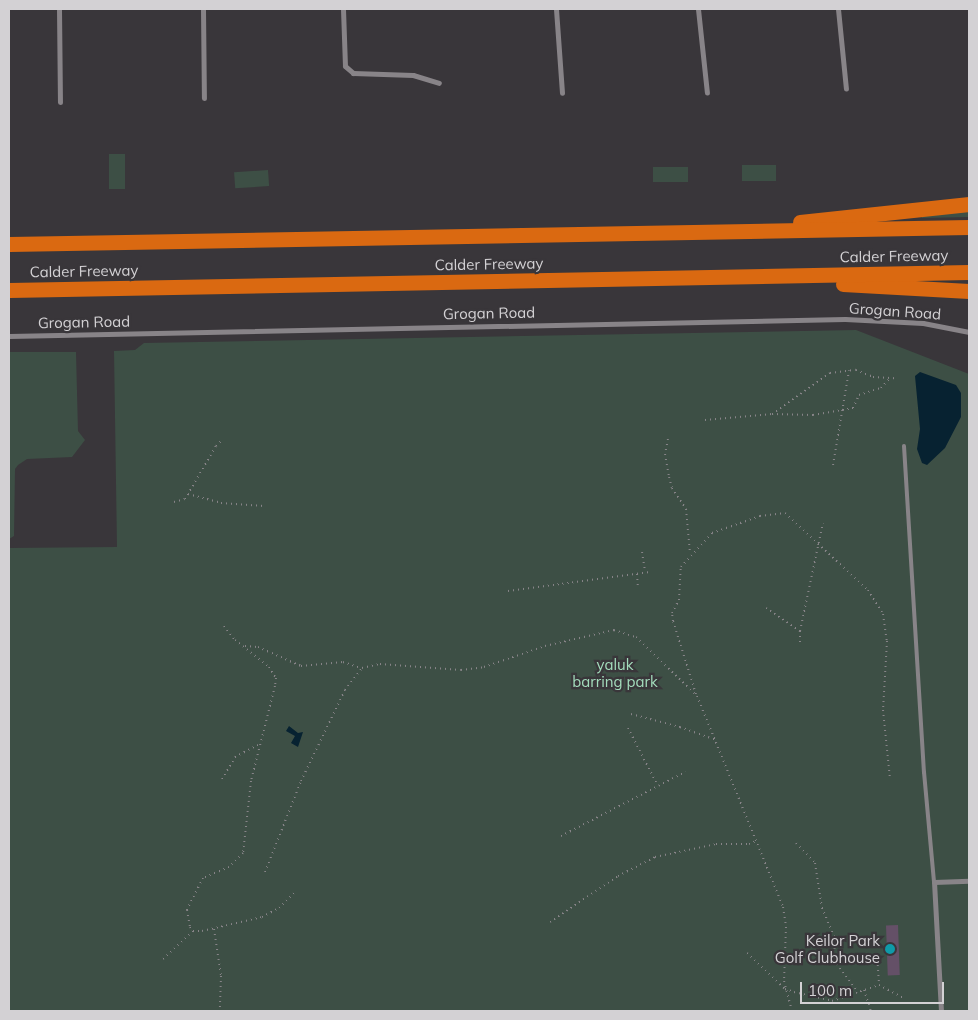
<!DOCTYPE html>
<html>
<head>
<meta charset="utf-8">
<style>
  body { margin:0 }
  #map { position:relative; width:978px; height:1020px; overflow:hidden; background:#39363a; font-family:Mulish,sans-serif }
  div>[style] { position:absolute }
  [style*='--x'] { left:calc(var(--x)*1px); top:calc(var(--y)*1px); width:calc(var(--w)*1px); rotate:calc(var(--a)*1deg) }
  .green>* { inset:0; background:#3d4f45; transform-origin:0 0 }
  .water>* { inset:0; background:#072231 }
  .building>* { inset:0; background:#645067; transform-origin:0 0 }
  .path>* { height:2px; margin-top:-1px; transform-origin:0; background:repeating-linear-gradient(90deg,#878488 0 1px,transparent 0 5px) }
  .service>* { height:4px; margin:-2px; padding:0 2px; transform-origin:2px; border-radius:2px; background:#888488 }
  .minor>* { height:5px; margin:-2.5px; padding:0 2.5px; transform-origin:2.5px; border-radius:2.5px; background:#888488 }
  .motorway>* { height:15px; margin:-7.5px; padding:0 7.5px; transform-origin:7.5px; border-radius:7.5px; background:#da6911 }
  .dots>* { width:14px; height:14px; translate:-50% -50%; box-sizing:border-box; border:2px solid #39363a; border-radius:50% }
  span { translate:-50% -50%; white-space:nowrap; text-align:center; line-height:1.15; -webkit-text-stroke:4.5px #39363a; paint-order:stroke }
  .street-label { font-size:15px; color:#d3d1d4 }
  .park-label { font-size:15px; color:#a3dcbc }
  .poi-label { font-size:15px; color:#d3d1d4 }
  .right { translate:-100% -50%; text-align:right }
  .frame { position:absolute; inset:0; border:10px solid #d3d1d4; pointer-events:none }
  .scale { position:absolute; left:800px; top:982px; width:144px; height:22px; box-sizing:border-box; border:2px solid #d3d1d4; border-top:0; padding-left:6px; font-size:15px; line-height:18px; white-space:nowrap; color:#d3d1d4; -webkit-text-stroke:4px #39363a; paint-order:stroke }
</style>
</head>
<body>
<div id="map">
  <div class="green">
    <div style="left:109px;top:154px;width:16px;height:35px"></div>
    <div style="left:776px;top:165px;width:16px;height:34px;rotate:90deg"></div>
    <div style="left:688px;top:167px;width:15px;height:35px;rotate:90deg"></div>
    <div style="left:268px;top:170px;width:16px;height:34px;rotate:86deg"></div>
    <div style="clip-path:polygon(969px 208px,969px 217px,922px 218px,921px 214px)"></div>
    <div style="clip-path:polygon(856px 330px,969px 374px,969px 1011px,9px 1011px,9px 548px,117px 547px,114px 351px,135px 350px,144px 343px)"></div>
    <div style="clip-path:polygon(9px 352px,76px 352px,78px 431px,85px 440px,72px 457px,27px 459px,18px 465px,15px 469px,14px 536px,9px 539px)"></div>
  </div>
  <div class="water">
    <div style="clip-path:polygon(920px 372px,956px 385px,961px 393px,961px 417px,945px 448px,927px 465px,922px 463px,917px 449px,920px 429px,915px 376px)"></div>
    <div style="clip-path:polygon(289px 726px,298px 733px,303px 732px,298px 747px,291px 743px,295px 736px,286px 731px)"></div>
  </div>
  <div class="building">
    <div style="left:898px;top:925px;width:50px;height:12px;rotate:88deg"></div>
  </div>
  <div class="path">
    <div style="--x:772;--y:414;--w:41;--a:1.4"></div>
    <div style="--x:813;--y:415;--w:41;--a:-9.9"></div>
    <div style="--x:853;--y:408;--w:14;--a:-65"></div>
    <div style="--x:859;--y:395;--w:23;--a:-18"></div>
    <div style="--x:881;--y:388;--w:13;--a:-48"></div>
    <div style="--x:705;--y:420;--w:67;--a:-5.1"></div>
    <div style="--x:772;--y:414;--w:71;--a:-35.3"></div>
    <div style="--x:830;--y:373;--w:26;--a:-7"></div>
    <div style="--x:856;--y:370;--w:18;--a:22"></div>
    <div style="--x:873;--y:377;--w:22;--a:3"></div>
    <div style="--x:668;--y:439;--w:15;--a:101"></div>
    <div style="--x:665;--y:454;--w:23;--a:80"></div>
    <div style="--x:669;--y:477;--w:11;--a:75"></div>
    <div style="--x:672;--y:488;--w:25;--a:56"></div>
    <div style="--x:686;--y:509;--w:44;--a:84.8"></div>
    <div style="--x:833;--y:465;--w:96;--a:-80.4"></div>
    <div style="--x:188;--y:494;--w:34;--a:15"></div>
    <div style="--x:221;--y:503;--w:43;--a:4"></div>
    <div style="--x:174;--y:502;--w:11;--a:-15"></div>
    <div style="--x:185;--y:499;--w:61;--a:-59.7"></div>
    <div style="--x:216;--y:446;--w:10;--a:-45"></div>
    <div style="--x:642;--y:552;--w:20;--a:81"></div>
    <div style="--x:637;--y:574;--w:14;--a:86"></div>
    <div style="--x:508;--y:591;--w:143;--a:-7.6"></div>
    <div style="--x:766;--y:608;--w:41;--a:34.1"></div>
    <div style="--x:800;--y:631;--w:110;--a:-78"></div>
    <div style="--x:224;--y:626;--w:18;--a:52"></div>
    <div style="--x:235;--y:640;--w:43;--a:38.5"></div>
    <div style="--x:269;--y:667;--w:13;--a:58"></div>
    <div style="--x:276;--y:678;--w:8;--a:97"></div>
    <div style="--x:275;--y:686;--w:98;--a:104.2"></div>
    <div style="--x:251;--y:781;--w:72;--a:96.3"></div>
    <div style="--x:243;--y:853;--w:20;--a:135"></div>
    <div style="--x:229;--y:867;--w:28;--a:157"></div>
    <div style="--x:203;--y:878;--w:36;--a:117"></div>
    <div style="--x:187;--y:910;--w:17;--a:80"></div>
    <div style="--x:190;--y:927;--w:5;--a:53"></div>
    <div style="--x:193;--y:931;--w:9;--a:0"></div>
    <div style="--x:202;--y:931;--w:62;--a:-13.1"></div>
    <div style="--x:262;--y:917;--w:19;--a:-28"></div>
    <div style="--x:279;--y:908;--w:23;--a:-45"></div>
    <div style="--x:800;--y:631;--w:14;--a:90"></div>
    <div style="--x:245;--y:646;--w:13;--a:4"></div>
    <div style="--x:258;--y:647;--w:47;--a:23.8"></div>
    <div style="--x:301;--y:666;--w:42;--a:-5.4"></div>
    <div style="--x:343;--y:662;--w:20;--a:18"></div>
    <div style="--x:696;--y:694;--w:77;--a:-107.5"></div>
    <div style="--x:673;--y:621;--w:8;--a:-97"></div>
    <div style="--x:672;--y:613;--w:15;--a:-62"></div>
    <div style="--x:679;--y:600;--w:33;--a:-87"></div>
    <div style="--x:681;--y:567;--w:46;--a:-47.6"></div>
    <div style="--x:712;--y:533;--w:51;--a:-19.5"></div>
    <div style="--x:760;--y:516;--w:25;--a:-7"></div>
    <div style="--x:785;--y:513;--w:113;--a:42.9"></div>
    <div style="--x:868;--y:590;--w:28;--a:58"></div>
    <div style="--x:883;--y:614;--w:27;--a:82"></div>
    <div style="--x:887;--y:641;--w:69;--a:93.3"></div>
    <div style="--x:883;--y:710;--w:69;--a:84.2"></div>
    <div style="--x:631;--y:714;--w:51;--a:14.9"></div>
    <div style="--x:680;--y:727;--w:37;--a:20"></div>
    <div style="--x:628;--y:728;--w:65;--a:62.7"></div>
    <div style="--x:222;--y:779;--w:26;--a:-59"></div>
    <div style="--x:235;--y:757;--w:26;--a:-28"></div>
    <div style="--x:561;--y:836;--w:140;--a:-27.3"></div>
    <div style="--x:796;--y:843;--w:28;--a:46"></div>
    <div style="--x:815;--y:863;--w:46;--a:81.2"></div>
    <div style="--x:822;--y:908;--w:33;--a:67"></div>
    <div style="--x:835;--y:938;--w:22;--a:93"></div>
    <div style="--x:834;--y:960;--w:40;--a:53"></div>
    <div style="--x:265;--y:872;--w:98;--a:-68.4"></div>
    <div style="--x:301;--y:781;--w:101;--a:-64.2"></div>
    <div style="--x:345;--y:690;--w:28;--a:-52"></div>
    <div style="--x:362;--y:668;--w:18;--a:-13"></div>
    <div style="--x:380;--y:664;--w:81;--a:4.2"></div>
    <div style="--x:461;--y:670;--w:23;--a:-7"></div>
    <div style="--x:484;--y:667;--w:65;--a:-19"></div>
    <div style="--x:545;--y:646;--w:71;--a:-13.1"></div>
    <div style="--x:614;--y:630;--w:23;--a:18"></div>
    <div style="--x:636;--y:637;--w:85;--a:44"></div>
    <div style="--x:697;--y:696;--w:228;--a:67.8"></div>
    <div style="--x:783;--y:907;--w:20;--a:81"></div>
    <div style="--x:786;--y:927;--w:54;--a:92.1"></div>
    <div style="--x:784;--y:981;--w:31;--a:75"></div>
    <div style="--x:550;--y:922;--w:82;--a:-34.1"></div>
    <div style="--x:618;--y:876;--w:42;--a:-27.2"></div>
    <div style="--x:655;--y:857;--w:62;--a:-12"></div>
    <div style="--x:716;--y:844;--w:33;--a:0"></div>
    <div style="--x:749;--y:844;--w:8;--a:-23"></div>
    <div style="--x:214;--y:929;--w:48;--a:81.5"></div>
    <div style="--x:221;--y:976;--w:35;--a:92"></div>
    <div style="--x:747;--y:953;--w:52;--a:43.5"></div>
    <div style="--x:785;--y:989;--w:9;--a:18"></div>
    <div style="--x:794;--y:992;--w:39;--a:13"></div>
    <div style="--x:832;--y:1001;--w:50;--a:-18.8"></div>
    <div style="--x:879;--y:985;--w:27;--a:28"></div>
    <div style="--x:877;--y:955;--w:30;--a:86"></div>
    <div style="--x:163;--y:959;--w:41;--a:-43"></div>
    <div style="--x:864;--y:990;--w:22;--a:72"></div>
  </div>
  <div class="service">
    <div style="--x:904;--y:446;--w:327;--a:86.5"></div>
    <div style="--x:924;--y:772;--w:110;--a:84.8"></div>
  </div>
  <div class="minor">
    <div style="--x:59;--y:9;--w:93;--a:89.4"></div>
    <div style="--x:203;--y:9;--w:89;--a:89.4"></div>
    <div style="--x:343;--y:9;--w:57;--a:88"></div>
    <div style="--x:345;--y:66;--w:11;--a:41"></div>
    <div style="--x:353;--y:73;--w:60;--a:1.9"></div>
    <div style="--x:413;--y:75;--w:27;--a:17"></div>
    <div style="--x:556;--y:9;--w:84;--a:85.9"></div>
    <div style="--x:698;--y:9;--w:84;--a:83.9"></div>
    <div style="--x:838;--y:9;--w:80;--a:84.3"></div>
    <div style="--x:9;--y:336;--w:836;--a:-1.16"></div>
    <div style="--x:845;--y:319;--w:78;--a:2.9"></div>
    <div style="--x:923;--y:323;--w:47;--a:11.1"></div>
    <div style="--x:941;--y:1011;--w:129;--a:-93.1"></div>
    <div style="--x:934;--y:882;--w:35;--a:-2"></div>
  </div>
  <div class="motorway">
    <div style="--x:800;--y:222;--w:170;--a:-6.1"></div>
    <div style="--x:9;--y:244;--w:960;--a:-1.01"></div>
    <div style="--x:843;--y:284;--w:126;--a:3.2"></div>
    <div style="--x:9;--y:290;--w:960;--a:-1.07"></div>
  </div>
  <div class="dots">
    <div style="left:890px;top:949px;background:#0f9aa8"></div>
  </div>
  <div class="street-label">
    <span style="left:894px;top:256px;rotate:-1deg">Calder Freeway</span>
    <span style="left:489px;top:264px;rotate:-1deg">Calder Freeway</span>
    <span style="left:84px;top:271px;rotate:-1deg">Calder Freeway</span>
    <span style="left:895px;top:311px;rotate:4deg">Grogan Road</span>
    <span style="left:489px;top:313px;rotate:-1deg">Grogan Road</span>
    <span style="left:84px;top:322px;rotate:-1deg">Grogan Road</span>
  </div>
  <div class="park-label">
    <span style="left:615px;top:673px">yaluk<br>barring park</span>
  </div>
  <div class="poi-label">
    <span class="right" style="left:880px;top:949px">Keilor Park<br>Golf Clubhouse</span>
  </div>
  <div class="frame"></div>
  <div class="scale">100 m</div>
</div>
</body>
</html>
